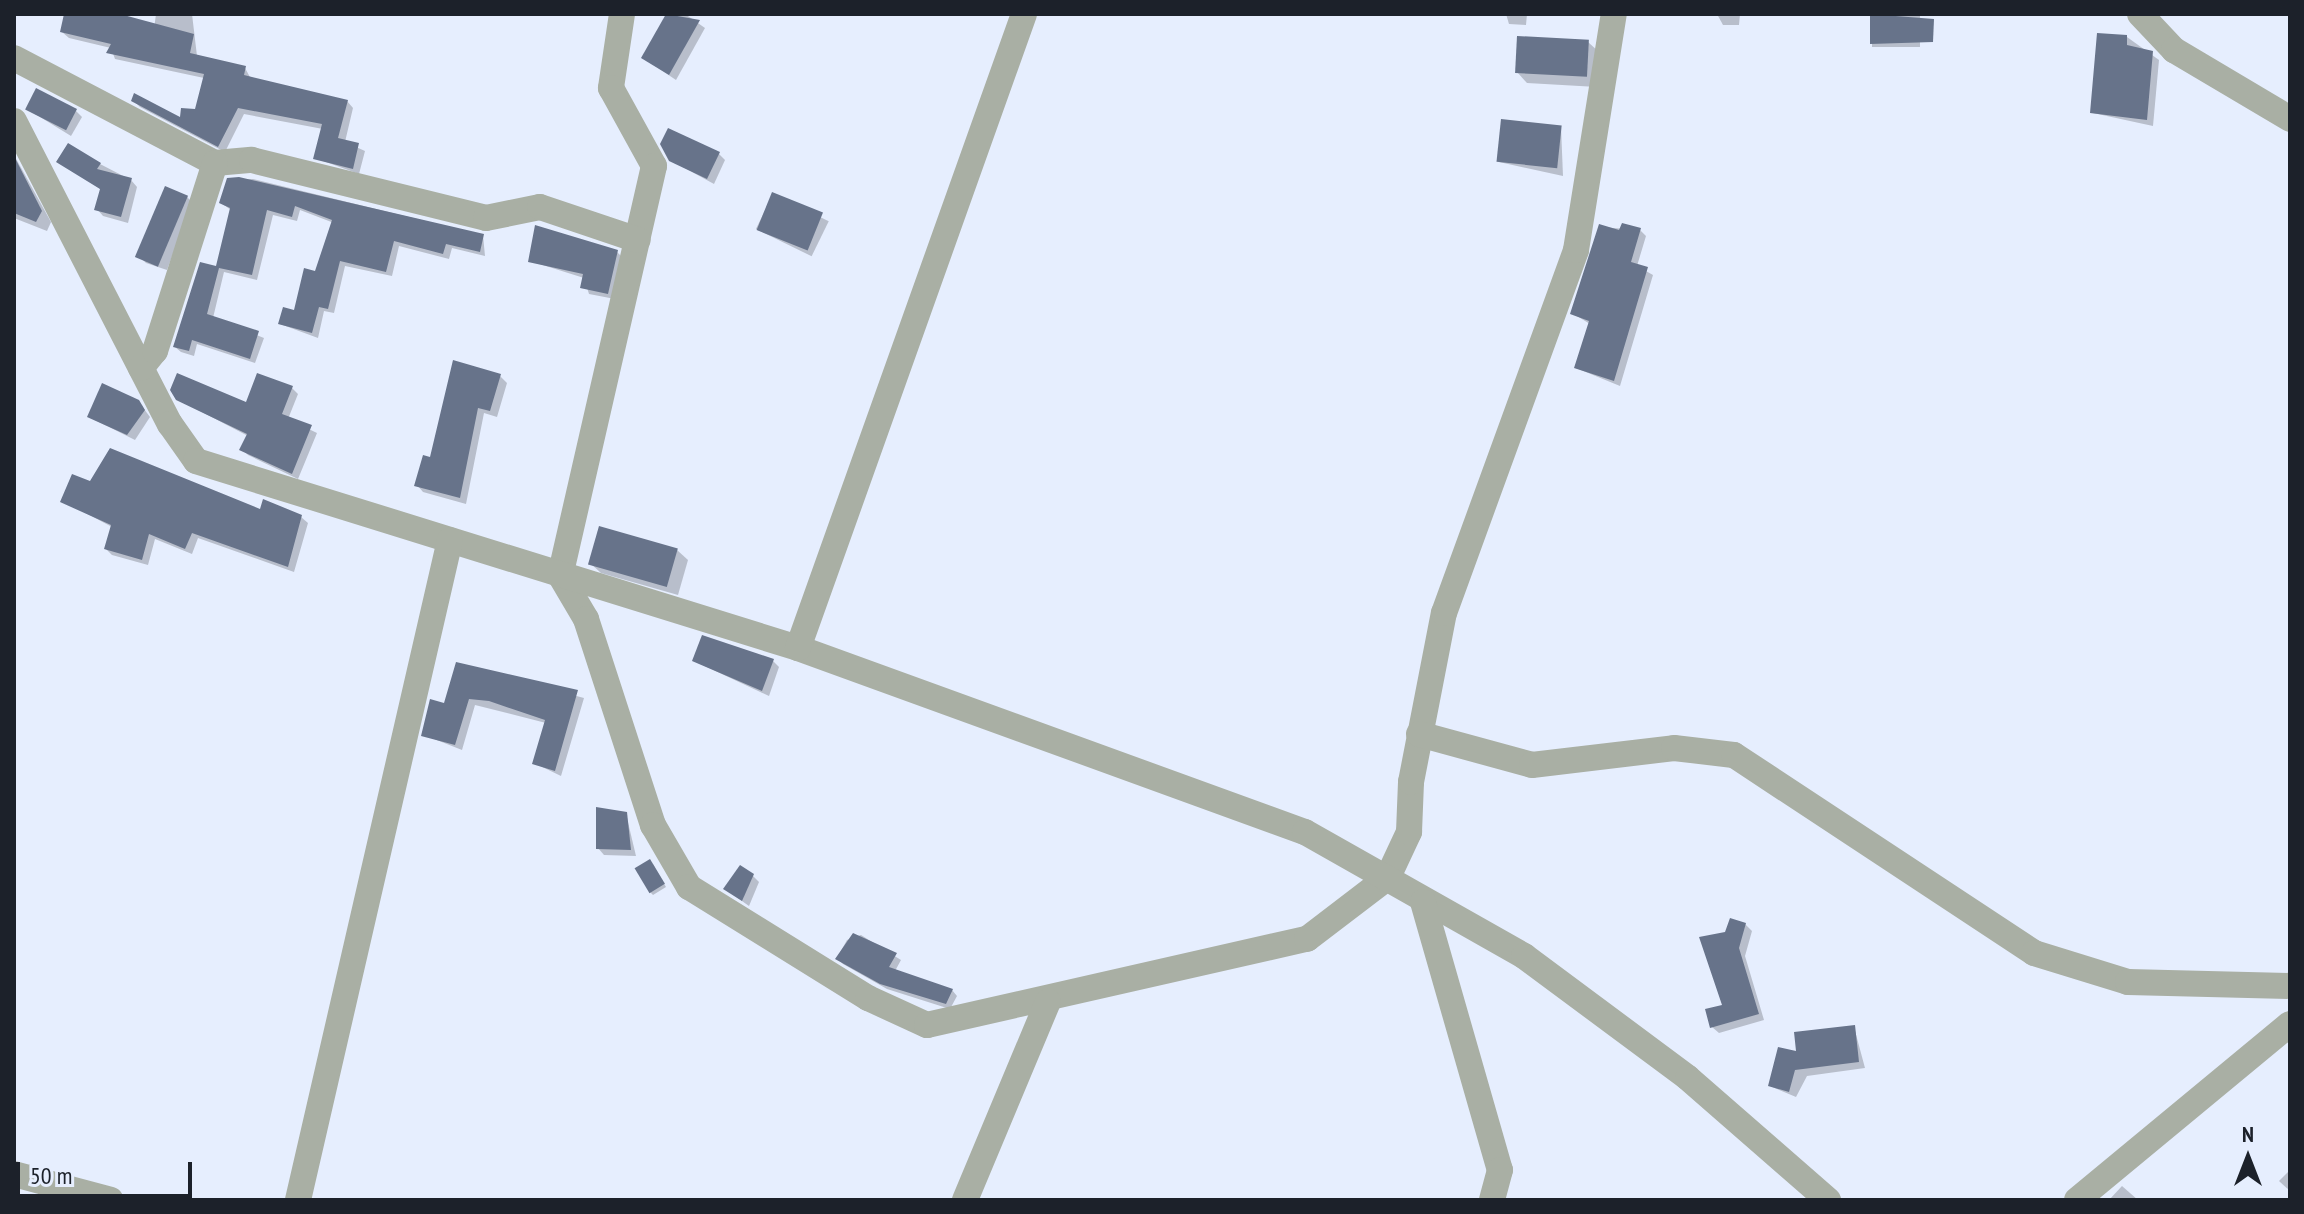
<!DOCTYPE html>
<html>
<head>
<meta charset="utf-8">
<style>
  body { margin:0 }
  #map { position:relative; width:2304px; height:1214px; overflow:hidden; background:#e6eefe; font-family:"PT Sans Narrow",sans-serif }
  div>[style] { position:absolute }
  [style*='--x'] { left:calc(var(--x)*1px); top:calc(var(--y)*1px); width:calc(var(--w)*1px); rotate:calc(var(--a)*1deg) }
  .shadow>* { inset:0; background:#0003; transform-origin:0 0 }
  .building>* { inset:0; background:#67738a; transform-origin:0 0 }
  .street>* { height:26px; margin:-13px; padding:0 13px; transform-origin:13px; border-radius:13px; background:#a9afa4 }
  span { translate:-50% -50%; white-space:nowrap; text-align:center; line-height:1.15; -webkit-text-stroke:7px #e6eefe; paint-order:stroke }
  .frame { position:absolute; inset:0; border:16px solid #1c212a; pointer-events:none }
  .north { position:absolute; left:2208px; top:1118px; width:80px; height:80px; -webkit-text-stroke:6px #e6eefe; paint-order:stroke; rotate:0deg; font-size:22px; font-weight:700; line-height:32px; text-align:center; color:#1c212a }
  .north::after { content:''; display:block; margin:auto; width:28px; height:36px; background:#1c212a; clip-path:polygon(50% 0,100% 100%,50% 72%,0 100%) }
  .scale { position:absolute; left:16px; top:1162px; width:176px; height:36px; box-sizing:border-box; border:4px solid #1c212a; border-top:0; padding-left:10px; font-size:24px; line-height:28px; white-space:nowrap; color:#1c212a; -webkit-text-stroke:6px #e6eefe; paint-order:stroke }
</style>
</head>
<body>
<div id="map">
  <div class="shadow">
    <div style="clip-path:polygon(66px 14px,112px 14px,154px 29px,156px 14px,192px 14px,197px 56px,245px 68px,251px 79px,347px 101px,353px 108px,345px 142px,365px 151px,359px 174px,315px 158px,323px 129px,244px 114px,225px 152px,140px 107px,133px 100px,181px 120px,196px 112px,204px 78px,115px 59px,111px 48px,69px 38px,62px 32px)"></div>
    <div style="clip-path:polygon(668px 14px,685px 14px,705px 28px,676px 80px,643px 58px)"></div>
    <div style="clip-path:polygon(1506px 14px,1527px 14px,1526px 25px,1509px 24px)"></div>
    <div style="clip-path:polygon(1717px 14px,1740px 14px,1739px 25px,1723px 25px)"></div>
    <div style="left:1872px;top:14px;width:48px;height:33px"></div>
    <div style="clip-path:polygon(2127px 37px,2159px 60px,2153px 126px,2093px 113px)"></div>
    <div style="clip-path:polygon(1588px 42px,1599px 52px,1597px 87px,1527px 83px,1517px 72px)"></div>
    <div style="clip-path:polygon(27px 109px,76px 111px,82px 117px,71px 136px)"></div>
    <div style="clip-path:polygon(1561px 127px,1563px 176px,1499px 162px)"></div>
    <div style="clip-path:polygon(719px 154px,725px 160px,714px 184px,670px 160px)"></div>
    <div style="clip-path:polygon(14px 155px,51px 222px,47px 231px,14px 218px)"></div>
    <div style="clip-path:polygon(59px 162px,100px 164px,131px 180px,137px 187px,128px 223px,103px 216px,97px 209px,102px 190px)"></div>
    <div style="clip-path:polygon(253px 179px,483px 235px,485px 256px,452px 248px,449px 259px,399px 246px,392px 276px,345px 266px,334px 313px,324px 311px,318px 338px,280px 324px,296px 312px,317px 273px,334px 223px,300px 210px,297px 221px,273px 215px,257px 280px,224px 272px,213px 318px,264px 338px,255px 363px,197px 344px,194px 356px,181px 352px,175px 347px,218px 268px,231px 210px,221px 203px,228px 180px)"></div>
    <div style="left:773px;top:194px;width:62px;height:39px;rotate:26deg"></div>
    <div style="clip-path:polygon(187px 197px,192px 202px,167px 270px,146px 263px,141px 258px)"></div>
    <div style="clip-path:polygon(1600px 227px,1640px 230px,1646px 236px,1637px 266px,1653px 275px,1620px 386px,1576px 368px,1590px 324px,1572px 313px)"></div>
    <div style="clip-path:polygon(617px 252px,624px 259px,615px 299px,589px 294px,584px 278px,530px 261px)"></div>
    <div style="clip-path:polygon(500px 376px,507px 383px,497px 417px,484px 413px,466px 504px,423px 492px,417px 485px,432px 460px)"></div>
    <div style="clip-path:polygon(292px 388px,298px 394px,288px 419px,317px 433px,298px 479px,248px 455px,242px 449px,248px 436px,177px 399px,247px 405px)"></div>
    <div style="clip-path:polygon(138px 401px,150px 417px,135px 440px,89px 417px)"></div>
    <div style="clip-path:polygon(91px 483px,301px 517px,308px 523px,294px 572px,198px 538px,192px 554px,155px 539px,148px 565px,112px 555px,106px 549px,112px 527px,63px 501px)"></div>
    <div style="clip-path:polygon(677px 550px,688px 560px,678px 595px,601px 573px,590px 563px)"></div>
    <div style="clip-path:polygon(694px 661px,773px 661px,779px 667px,769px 696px)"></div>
    <div style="clip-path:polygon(457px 664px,584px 698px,561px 776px,534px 763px,546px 723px,475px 705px,462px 750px,424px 735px,445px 706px)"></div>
    <div style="clip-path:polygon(626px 814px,636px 856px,604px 855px,598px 848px)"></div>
    <div style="clip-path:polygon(653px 864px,666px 887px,653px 895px,650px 892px)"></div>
    <div style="clip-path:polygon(753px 876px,759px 882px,749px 906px,725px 889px)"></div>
    <div style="clip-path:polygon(1745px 924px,1752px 931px,1745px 956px,1764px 1020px,1719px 1033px,1712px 1027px,1725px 1006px,1727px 933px)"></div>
    <div style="clip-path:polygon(861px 935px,901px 960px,895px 971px,952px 990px,957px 996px,950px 1009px,887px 989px,843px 964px,837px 958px,847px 940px)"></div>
    <div style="clip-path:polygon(1854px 1027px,1865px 1068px,1807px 1076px,1796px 1097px,1770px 1086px,1798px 1054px)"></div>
    <div style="clip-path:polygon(2290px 1170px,2290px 1191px,2279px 1181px)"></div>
    <div style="clip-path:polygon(2122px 1186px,2138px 1200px,2109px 1200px)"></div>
  </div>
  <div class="building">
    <div style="clip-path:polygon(64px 14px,120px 14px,194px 34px,190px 53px,246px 66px,244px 75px,348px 100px,338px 138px,359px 143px,353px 169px,313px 159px,322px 124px,238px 108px,218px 147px,131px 101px,134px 93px,180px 117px,181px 108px,195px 109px,204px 74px,106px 53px,111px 44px,60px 32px)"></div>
    <div style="clip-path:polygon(666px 14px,700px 20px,669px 75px,641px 58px)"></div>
    <div style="clip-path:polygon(1870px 14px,1934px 19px,1933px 42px,1870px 44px)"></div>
    <div style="clip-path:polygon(2097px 33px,2127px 35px,2127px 45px,2153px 51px,2147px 120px,2090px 113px)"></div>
    <div style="left:1517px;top:36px;width:72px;height:37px;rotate:3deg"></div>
    <div style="left:36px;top:88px;width:46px;height:24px;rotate:27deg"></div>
    <div style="left:1501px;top:119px;width:61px;height:43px;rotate:6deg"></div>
    <div style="clip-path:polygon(668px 128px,720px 152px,707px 179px,669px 161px,660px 144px)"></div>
    <div style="clip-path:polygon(68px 143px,101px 163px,97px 169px,132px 178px,121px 217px,94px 210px,100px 189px,56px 162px)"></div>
    <div style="clip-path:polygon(14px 156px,42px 211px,36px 222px,14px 213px)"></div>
    <div style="clip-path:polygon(239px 177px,484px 234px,480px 252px,446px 244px,443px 254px,394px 241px,386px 272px,340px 261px,328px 309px,319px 307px,312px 333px,278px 324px,283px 307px,294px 310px,304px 268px,315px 271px,332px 220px,295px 206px,292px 217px,267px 210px,252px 275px,219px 268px,207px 314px,259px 331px,250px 359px,192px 340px,189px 351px,173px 347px,200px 262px,216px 266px,230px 208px,219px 203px,227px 178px)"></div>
    <div style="left:165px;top:186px;width:25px;height:77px;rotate:23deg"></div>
    <div style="left:772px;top:192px;width:55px;height:41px;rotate:22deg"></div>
    <div style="clip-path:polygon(1622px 223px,1641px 228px,1631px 262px,1648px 267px,1614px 381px,1574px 368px,1589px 321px,1570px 314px,1599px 224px,1619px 230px)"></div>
    <div style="clip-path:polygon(535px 225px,618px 250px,608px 294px,580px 288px,583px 274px,528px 262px)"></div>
    <div style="clip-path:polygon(453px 360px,501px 374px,490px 411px,478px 408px,460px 498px,414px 486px,423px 455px,430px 457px)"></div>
    <div style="clip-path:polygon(177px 373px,246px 402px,257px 373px,293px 386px,282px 414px,312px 425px,292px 474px,239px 450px,247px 434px,176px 400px,170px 390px)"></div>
    <div style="clip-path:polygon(102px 383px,139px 400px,145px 410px,127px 435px,87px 417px)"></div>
    <div style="clip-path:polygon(110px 448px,260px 509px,263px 499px,302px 515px,288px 567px,192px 533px,185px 549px,149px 534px,142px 560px,104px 549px,111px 525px,60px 502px,72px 474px,90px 481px)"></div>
    <div style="left:599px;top:526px;width:82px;height:40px;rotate:16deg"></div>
    <div style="clip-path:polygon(702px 635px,774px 659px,762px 691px,692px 661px)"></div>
    <div style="clip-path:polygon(456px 662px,578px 690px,555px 771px,532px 764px,545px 720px,489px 701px,469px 699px,455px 745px,421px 736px,430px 699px,444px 703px)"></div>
    <div style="clip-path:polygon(596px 807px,627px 812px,631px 850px,596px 849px)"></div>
    <div style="left:650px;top:859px;width:29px;height:18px;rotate:59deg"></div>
    <div style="clip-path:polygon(740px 865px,754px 874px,742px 901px,723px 889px)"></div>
    <div style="clip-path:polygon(1730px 918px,1746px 923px,1739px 948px,1759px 1014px,1710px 1028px,1705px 1009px,1722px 1005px,1699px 937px,1725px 932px)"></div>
    <div style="clip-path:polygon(853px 933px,897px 953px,889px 967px,953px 989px,946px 1004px,880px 984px,835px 959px)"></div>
    <div style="clip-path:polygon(1855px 1025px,1859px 1062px,1795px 1070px,1789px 1092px,1768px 1086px,1778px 1047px,1796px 1051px,1794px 1032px)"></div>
  </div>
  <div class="street">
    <div style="--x:622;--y:14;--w:75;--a:98.5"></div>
    <div style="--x:611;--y:88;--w:89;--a:61.1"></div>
    <div style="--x:654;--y:166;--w:420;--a:102.9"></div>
    <div style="--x:560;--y:575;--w:51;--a:59.4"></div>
    <div style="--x:586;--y:619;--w:217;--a:72"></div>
    <div style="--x:653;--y:825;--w:72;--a:59.9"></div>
    <div style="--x:689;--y:887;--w:211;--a:31.8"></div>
    <div style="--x:868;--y:998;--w:65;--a:24.6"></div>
    <div style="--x:927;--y:1025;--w:390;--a:-12.8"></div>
    <div style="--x:1307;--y:939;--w:102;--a:-37.4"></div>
    <div style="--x:1388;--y:877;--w:50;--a:-65"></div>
    <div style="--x:1409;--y:832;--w:50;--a:-87.7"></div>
    <div style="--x:1411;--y:782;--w:172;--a:-79"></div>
    <div style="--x:1444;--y:613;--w:386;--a:-70"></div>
    <div style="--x:1576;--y:250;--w:239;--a:-80.9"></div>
    <div style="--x:2140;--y:14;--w:50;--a:46.6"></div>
    <div style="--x:2174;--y:50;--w:135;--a:30.7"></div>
    <div style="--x:14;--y:58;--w:227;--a:27.6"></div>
    <div style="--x:215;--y:163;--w:37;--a:-5"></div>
    <div style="--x:252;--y:160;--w:241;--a:13.9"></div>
    <div style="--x:486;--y:218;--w:55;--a:-11.5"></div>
    <div style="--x:540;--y:207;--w:103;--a:18.6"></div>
    <div style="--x:14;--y:121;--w:341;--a:62.8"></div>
    <div style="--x:170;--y:424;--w:45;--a:54.9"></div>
    <div style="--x:196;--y:461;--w:630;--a:17.26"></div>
    <div style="--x:798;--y:648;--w:539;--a:19.95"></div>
    <div style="--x:1305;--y:832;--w:252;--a:29.5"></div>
    <div style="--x:1524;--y:956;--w:204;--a:36.6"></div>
    <div style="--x:1688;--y:1078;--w:186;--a:41.1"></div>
    <div style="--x:141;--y:368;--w:22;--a:-51"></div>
    <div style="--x:155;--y:351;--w:197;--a:-72.3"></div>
    <div style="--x:798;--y:648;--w:673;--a:-70.38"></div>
    <div style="--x:1419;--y:734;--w:117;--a:15.3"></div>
    <div style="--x:1532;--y:765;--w:143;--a:-6.8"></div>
    <div style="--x:1674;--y:748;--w:60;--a:6.7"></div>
    <div style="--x:1734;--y:755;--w:359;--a:33.4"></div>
    <div style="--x:2034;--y:953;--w:98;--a:17.1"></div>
    <div style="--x:2128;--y:982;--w:162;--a:1.4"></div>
    <div style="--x:1423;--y:902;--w:279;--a:74"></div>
    <div style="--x:1500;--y:1170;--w:31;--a:105"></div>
    <div style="--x:14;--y:1174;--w:100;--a:15"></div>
    <div style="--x:298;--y:1200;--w:677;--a:-77.03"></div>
    <div style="--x:965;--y:1200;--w:215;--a:-67.3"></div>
    <div style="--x:2077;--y:1200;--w:276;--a:-39.6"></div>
  </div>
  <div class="frame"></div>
  <div class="north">N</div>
  <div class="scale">50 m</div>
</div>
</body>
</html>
